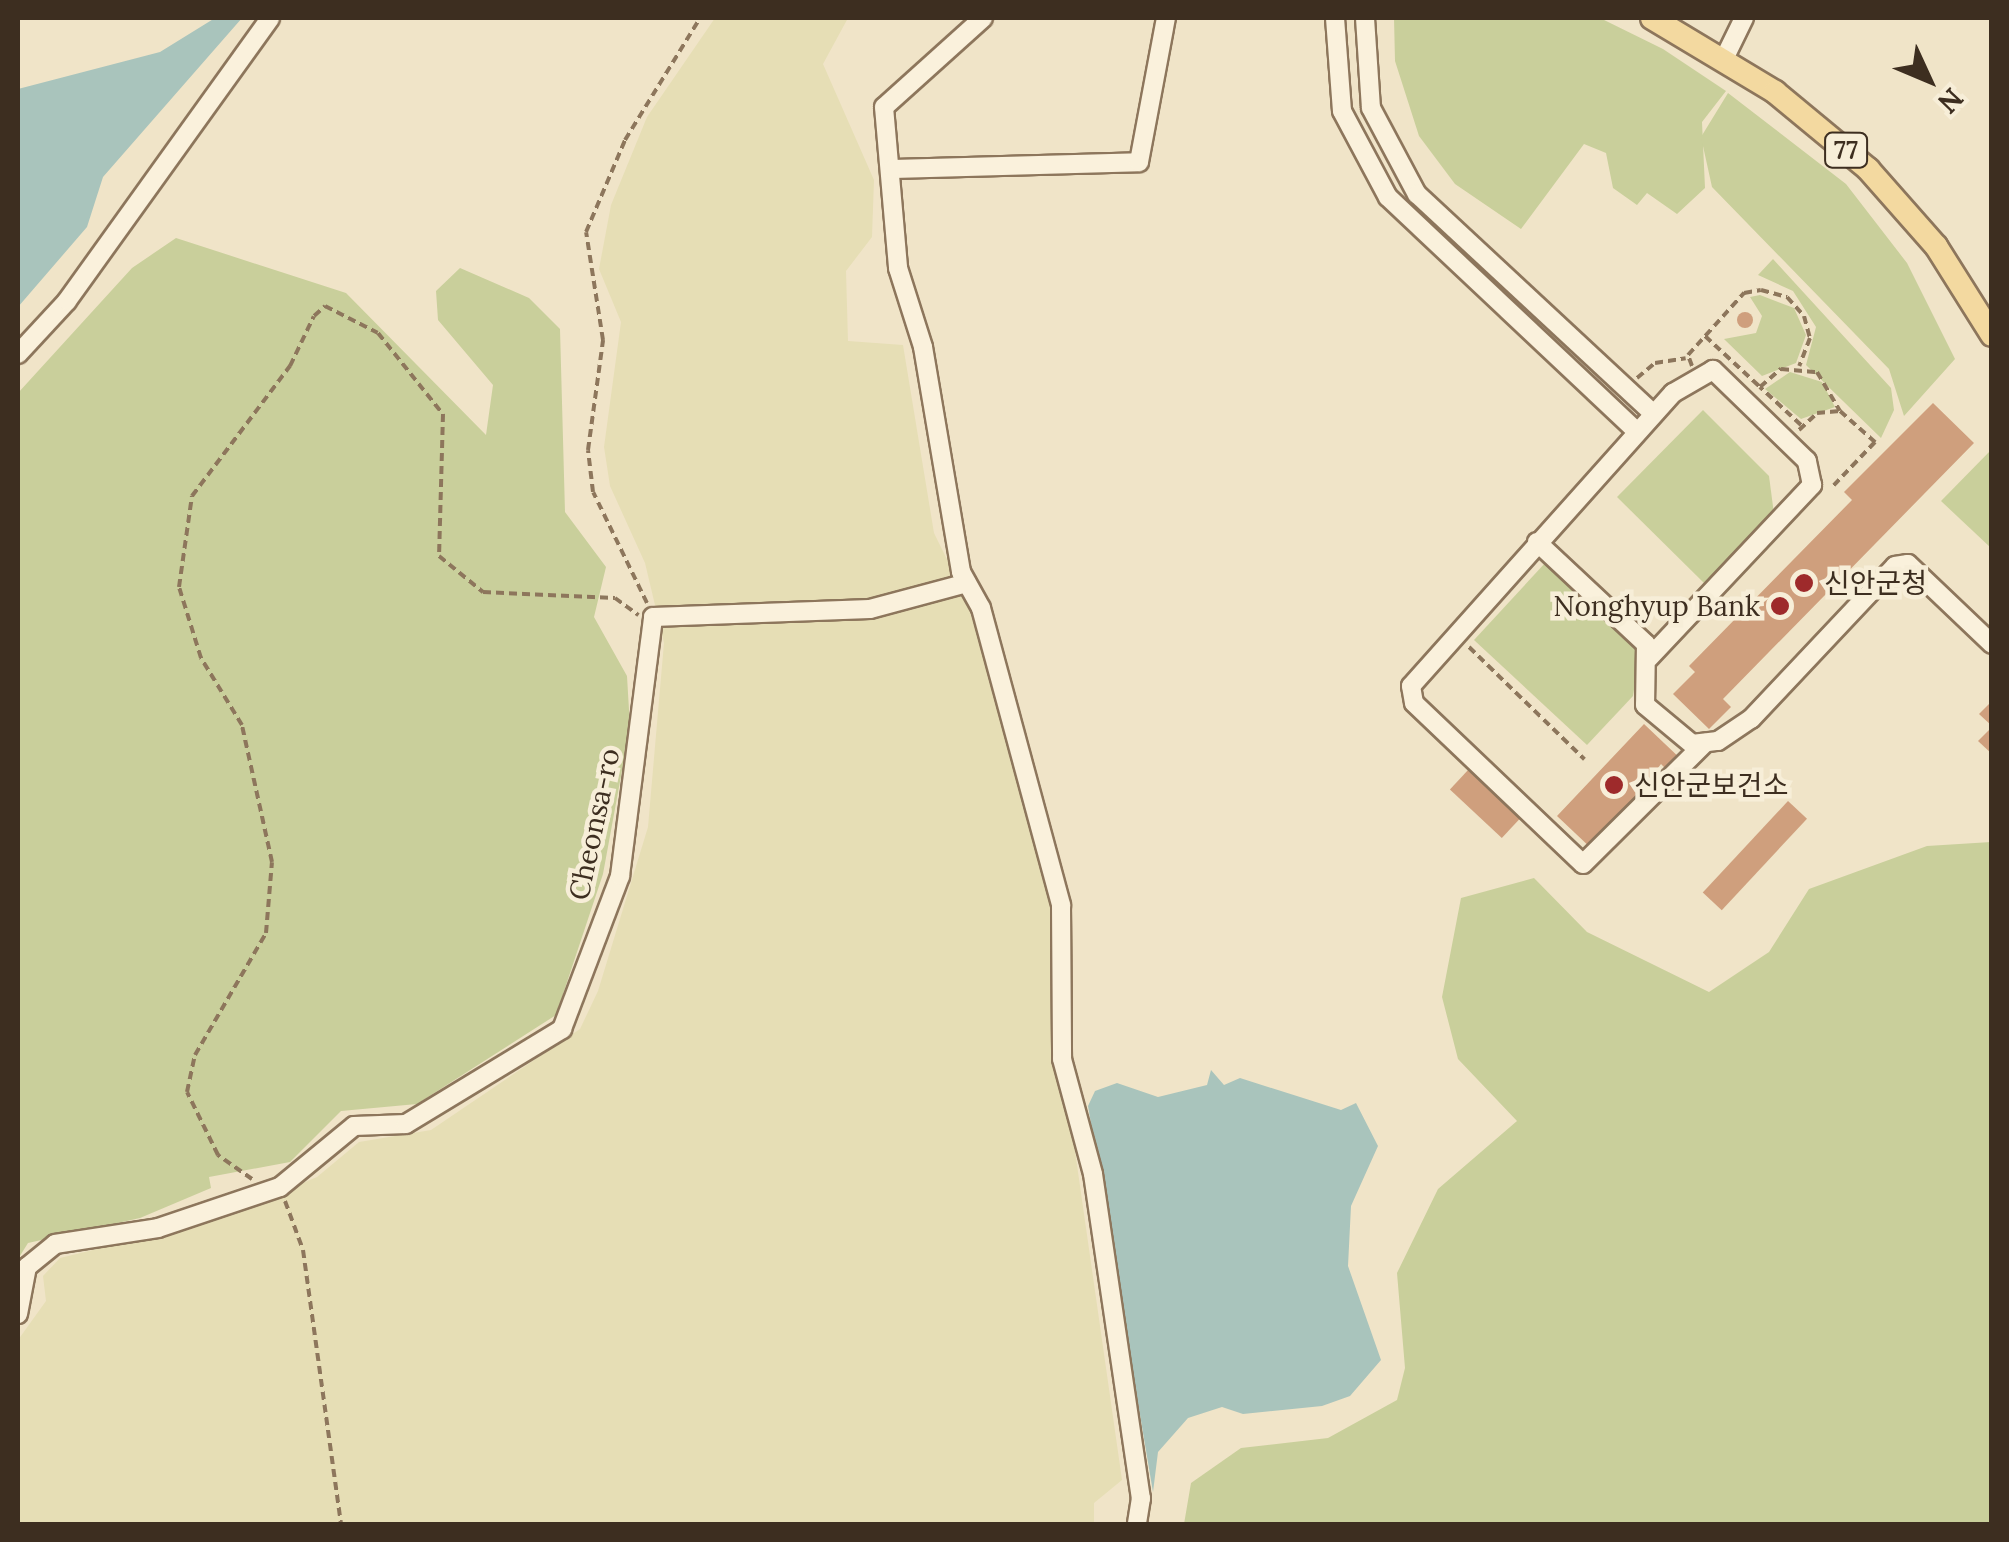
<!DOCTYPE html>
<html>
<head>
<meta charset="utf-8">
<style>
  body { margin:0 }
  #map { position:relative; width:2009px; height:1542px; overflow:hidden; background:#f0e4c8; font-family:Lora,"Noto Sans KR",serif }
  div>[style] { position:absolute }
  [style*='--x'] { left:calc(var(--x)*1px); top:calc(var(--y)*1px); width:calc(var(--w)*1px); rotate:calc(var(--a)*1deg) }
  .farmland>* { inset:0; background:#e6deb5 }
  .green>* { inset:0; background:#c9cf9b }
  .water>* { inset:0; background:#a9c4bc }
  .building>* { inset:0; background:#cf9f7d; transform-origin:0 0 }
  .round { border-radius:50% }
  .path>* { height:4px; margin-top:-2px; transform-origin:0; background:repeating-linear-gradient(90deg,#8d765c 0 8px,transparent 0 13px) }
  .roads { filter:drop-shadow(2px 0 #8d765c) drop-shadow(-2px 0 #8d765c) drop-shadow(0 2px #8d765c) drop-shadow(0 -2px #8d765c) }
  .minor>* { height:18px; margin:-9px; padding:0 9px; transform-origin:9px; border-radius:9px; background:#faf1dc }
  .major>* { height:22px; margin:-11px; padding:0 11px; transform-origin:11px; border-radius:11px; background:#f3d9a0 }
  .dots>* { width:28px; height:28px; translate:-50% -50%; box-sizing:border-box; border:5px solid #f7eed8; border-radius:50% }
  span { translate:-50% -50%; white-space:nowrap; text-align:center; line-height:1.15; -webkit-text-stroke:9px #f7eed8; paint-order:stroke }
  .shield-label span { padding:2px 8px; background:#f7eed8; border:2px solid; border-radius:8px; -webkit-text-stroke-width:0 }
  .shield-label { font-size:25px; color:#3d2e20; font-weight:700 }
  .poi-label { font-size:28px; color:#3d2e20 }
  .left { translate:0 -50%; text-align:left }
  .right { translate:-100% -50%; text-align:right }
  .street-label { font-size:28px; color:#3d2e20 }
  .frame { position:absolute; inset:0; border:20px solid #3d2e20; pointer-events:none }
  .north { position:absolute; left:1879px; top:30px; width:100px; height:100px; -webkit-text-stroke:8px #f7eed8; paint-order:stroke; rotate:134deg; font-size:28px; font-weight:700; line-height:40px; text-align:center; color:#3d2e20 }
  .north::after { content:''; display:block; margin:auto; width:35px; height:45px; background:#3d2e20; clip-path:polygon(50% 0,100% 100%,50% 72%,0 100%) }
</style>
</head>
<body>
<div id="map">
  <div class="farmland">
    <div style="clip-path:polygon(715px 18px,848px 18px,823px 64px,874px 180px,872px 237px,846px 271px,848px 341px,903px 345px,934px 533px,967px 600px,1050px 900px,1052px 1053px,1069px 1109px,1122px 1480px,1094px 1503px,1094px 1524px,18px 1524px,18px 1340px,46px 1301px,43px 1276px,60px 1258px,212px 1221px,317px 1177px,359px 1142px,431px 1130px,580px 1029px,598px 991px,648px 827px,664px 643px,645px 563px,610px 486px,604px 447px,621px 322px,599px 269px,611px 205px,647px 117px)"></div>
  </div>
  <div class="green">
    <div style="clip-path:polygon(1394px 18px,1600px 18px,1663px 49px,1726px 91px,1702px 122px,1705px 188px,1677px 214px,1647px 193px,1637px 205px,1613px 188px,1606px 153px,1584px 144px,1521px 229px,1455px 184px,1419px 136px,1395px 61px)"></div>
    <div style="clip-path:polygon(1728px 93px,1846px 184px,1907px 263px,1955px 359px,1904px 416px,1889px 369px,1712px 187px,1701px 137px)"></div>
    <div style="clip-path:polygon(176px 238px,346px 293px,486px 435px,493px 385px,438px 320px,436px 291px,460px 268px,529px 298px,560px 329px,565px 512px,606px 567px,594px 617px,627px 676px,630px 727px,603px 874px,556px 1015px,417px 1104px,341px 1111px,290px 1162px,209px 1177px,211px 1188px,140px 1218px,28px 1243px,18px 1259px,18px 393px,132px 268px)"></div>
    <div style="clip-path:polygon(1773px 259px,1891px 388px,1894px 410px,1881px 438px,1806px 365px,1816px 327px,1793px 291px,1758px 275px)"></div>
    <div style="clip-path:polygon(1760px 295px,1794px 308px,1806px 335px,1796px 363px,1762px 376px,1724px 339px,1756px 333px,1762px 316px,1750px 297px)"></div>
    <div style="clip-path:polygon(1790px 372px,1822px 382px,1835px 407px,1801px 419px,1765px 389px)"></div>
    <div style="clip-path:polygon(1703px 410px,1769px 476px,1774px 514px,1705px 584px,1617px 497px)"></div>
    <div style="clip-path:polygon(1991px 450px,1991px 548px,1941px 501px)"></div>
    <div style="clip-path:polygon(1546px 562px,1640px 650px,1633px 696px,1587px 745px,1474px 640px)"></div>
    <div style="clip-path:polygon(1991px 842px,1991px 1524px,1184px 1524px,1191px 1483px,1241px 1448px,1328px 1438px,1397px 1400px,1405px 1368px,1397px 1273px,1438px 1189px,1517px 1121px,1458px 1059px,1442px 997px,1461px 898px,1534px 878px,1587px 932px,1709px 992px,1769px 952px,1809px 889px,1927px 846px)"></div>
  </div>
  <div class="water">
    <div style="clip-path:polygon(215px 18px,242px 18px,103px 177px,87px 227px,18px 307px,18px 89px,160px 52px)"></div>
    <div style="clip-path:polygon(1211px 1070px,1224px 1085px,1240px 1078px,1341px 1110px,1356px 1103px,1378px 1146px,1351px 1206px,1348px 1266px,1381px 1360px,1350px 1396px,1322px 1406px,1243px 1414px,1222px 1407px,1188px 1418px,1158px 1452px,1153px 1492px,1088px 1106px,1095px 1091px,1117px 1083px,1158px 1097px,1207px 1085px)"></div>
  </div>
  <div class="building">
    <div class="round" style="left:1737px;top:312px;width:16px;height:16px"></div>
    <div style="clip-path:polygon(1933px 403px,1974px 443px,1723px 699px,1731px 707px,1709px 729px,1673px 694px,1695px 672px,1689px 666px,1852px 500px,1844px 492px)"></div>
    <div style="clip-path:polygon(1992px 701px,1992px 726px,1979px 714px)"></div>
    <div style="clip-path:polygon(1644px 724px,1684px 762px,1672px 775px,1661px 764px,1593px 850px,1557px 816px)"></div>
    <div style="clip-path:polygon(1992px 727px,1992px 754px,1978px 741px)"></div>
    <div style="left:1469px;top:769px;width:71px;height:28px;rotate:43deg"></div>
    <div style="left:1788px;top:801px;width:26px;height:125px;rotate:43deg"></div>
  </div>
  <div class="path">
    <div style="--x:1705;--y:336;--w:75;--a:42.8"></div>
    <div style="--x:1692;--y:366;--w:12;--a:-110"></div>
    <div style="--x:1688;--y:355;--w:84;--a:-47.9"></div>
    <div style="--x:1744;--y:293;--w:17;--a:-10"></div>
    <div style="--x:1761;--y:290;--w:27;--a:15"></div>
    <div style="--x:1787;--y:297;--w:25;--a:48"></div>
    <div style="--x:1804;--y:316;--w:23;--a:75"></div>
    <div style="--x:1810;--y:338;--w:30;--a:111"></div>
    <div style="--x:1637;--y:378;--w:23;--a:-40"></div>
    <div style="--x:1655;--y:363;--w:31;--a:-9"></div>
    <div style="--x:1801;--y:425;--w:56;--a:-137.2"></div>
    <div style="--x:1760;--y:387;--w:28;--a:-41"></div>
    <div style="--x:1781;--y:369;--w:36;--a:5"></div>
    <div style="--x:1817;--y:372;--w:45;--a:59.5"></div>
    <div style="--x:1799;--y:430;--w:25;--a:-43"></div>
    <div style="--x:1817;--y:413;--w:23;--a:-5"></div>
    <div style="--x:1840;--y:411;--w:47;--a:41.5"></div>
    <div style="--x:1875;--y:442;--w:64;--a:133.7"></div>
    <div style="--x:647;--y:603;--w:123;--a:-115.9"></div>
    <div style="--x:593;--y:492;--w:42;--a:-96.8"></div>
    <div style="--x:588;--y:450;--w:111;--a:-82.2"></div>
    <div style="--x:603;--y:340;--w:109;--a:-98.9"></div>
    <div style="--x:586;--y:232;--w:100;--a:-67"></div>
    <div style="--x:625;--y:140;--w:143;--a:-58.4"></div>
    <div style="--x:1469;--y:647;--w:161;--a:44.2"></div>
    <div style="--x:252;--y:1179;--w:42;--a:-144.8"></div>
    <div style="--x:218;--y:1155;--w:70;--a:-116.2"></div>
    <div style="--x:187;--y:1092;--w:38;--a:-78"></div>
    <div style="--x:195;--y:1055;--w:141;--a:-59.8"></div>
    <div style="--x:266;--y:933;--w:71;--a:-85.2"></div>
    <div style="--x:272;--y:862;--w:140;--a:-102.4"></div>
    <div style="--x:242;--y:725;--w:79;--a:-121.5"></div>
    <div style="--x:201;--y:658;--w:74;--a:-107.2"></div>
    <div style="--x:179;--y:587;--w:92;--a:-81.9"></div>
    <div style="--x:192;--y:496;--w:163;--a:-53"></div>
    <div style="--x:290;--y:366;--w:55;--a:-64.4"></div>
    <div style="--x:314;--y:316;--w:15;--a:-42"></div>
    <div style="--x:325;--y:306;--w:59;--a:27"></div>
    <div style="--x:378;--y:333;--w:104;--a:51.3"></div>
    <div style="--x:443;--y:414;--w:142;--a:91.6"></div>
    <div style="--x:439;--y:556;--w:57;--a:39.3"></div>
    <div style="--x:483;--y:592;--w:132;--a:2.6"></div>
    <div style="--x:615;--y:598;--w:29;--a:36"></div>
    <div style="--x:285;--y:1201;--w:52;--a:69.8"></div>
    <div style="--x:303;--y:1250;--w:277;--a:82.1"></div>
  </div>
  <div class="roads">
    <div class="minor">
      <div style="--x:983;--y:18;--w:133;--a:138"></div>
      <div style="--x:884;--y:107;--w:162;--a:85"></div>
      <div style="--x:898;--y:268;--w:83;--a:72.4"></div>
      <div style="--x:923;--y:347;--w:228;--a:80.4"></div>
      <div style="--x:961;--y:572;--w:41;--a:60.9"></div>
      <div style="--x:981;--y:608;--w:308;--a:74.9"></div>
      <div style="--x:1061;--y:905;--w:154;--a:89.6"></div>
      <div style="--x:1062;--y:1059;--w:119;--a:74.9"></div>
      <div style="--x:1093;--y:1174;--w:328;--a:81.6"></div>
      <div style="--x:1141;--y:1498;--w:26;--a:99"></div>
      <div style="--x:1335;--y:18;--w:93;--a:85.7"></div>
      <div style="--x:1342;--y:111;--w:98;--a:61.9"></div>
      <div style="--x:1388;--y:197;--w:342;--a:43.3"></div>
      <div style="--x:1365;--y:18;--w:90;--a:86.2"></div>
      <div style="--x:1371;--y:108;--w:98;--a:61.9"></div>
      <div style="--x:1417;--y:194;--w:323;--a:42.9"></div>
      <div style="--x:1724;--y:59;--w:46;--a:-64"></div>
      <div style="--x:893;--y:169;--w:246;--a:-1.6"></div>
      <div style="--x:1139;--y:162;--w:147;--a:-79.4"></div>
      <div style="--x:18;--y:354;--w:72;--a:-47.2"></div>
      <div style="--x:67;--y:301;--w:348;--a:-54.3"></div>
      <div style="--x:1537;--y:542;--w:149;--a:43.1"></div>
      <div style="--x:1646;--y:644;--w:61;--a:90.9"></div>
      <div style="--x:1645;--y:705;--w:61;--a:39.7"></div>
      <div style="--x:1692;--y:744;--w:26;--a:-7"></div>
      <div style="--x:1718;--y:741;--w:40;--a:-34"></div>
      <div style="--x:1751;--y:719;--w:210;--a:-46.7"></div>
      <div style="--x:1895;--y:566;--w:13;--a:-9"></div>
      <div style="--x:1908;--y:564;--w:116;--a:43.6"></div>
      <div style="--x:1649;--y:658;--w:238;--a:-46.7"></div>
      <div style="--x:1812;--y:485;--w:25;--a:-102"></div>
      <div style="--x:1807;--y:461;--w:131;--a:-135.9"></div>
      <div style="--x:1713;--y:370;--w:46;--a:150.1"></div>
      <div style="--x:1673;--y:393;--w:393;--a:131.8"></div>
      <div style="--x:1411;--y:686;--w:17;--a:80"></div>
      <div style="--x:1414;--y:703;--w:233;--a:43.6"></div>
      <div style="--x:1583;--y:864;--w:172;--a:-44.8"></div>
      <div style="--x:18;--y:1314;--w:48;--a:-79.2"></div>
      <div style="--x:27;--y:1267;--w:36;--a:-39"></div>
      <div style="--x:55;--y:1244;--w:104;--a:-8.8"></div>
      <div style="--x:158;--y:1228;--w:129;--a:-18.6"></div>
      <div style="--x:280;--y:1187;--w:96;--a:-39.5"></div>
      <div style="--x:354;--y:1126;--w:52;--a:-2.2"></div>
      <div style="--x:406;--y:1124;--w:183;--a:-31.3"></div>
      <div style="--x:562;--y:1029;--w:164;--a:-69.2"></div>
      <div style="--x:620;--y:876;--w:261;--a:-82.7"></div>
      <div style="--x:653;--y:617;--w:217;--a:-2.1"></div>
      <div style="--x:870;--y:609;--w:100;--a:-15"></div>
    </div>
    <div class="major">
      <div style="--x:1652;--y:18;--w:144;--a:31"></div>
      <div style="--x:1775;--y:92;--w:121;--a:39.6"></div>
      <div style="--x:1868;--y:169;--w:103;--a:48.6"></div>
      <div style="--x:1936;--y:246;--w:105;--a:57.8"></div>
    </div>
  </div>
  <div class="dots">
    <div style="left:1804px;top:583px;background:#9e2a2b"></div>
    <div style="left:1780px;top:606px;background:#9e2a2b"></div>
    <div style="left:1614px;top:785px;background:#9e2a2b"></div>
  </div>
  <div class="shield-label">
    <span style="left:1846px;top:150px">77</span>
  </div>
  <div class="poi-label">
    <span class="left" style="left:1824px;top:583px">신안군청</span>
    <span class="right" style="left:1760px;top:606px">Nonghyup Bank</span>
    <span class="left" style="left:1634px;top:785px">신안군보건소</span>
  </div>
  <div class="street-label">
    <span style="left:594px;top:824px;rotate:-78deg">Cheonsa-ro</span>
  </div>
  <div class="frame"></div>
  <div class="north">N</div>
</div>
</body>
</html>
